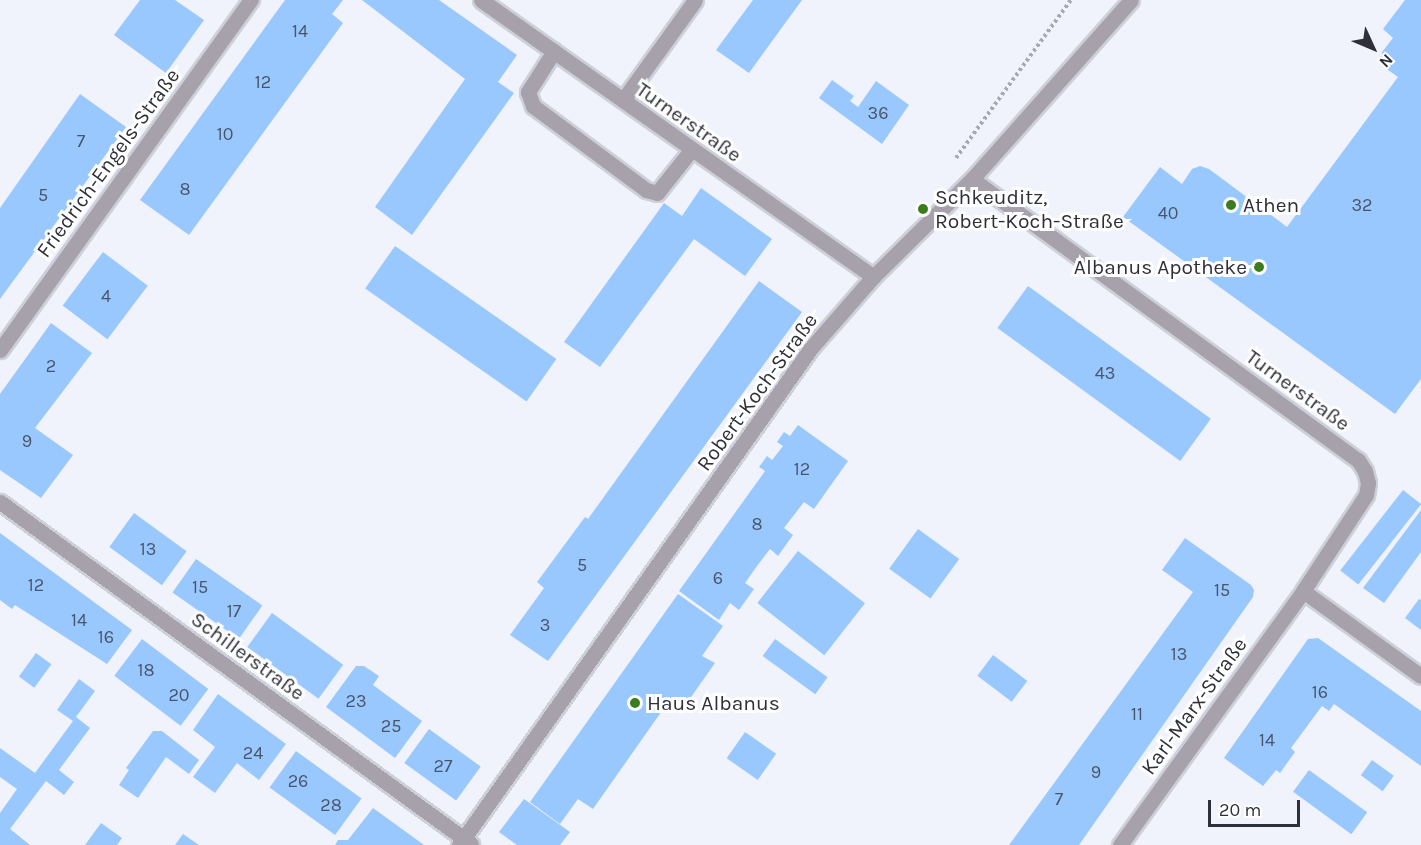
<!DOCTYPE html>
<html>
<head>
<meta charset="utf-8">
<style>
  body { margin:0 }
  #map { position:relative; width:1421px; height:845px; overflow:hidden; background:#f0f2fc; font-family:Karla,sans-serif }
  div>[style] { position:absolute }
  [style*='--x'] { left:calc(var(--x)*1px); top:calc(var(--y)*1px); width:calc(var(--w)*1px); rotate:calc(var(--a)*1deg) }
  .building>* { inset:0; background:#99c8ff; transform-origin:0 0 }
  .path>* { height:4px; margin-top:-2px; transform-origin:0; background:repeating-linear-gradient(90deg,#a7a9b2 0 3px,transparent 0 6px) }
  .roads { filter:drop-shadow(2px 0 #cdcfd9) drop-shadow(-2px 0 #cdcfd9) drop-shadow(0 2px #cdcfd9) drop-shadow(0 -2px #cdcfd9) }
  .service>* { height:15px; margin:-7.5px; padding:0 7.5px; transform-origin:7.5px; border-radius:7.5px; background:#a6a1ab }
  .minor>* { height:15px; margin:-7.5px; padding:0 7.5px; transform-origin:7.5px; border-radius:7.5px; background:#a6a1ab }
  .dots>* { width:16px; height:16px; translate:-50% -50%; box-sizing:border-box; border:3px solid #fff; border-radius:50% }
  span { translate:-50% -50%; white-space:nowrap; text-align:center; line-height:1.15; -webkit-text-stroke:6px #fff; paint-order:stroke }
  .number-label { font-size:18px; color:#49556a }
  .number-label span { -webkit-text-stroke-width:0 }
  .street-label { font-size:21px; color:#2e2f38 }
  .poi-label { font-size:21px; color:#2e2f38 }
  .left { translate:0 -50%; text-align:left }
  .right { translate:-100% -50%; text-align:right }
  .north { position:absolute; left:1343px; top:18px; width:60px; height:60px; -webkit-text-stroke:4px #fff; paint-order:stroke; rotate:134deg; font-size:16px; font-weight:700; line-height:24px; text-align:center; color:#2e2f38 }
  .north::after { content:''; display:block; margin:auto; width:21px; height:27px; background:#2e2f38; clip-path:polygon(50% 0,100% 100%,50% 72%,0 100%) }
  .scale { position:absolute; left:1208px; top:800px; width:92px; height:27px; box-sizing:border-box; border:3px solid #2e2f38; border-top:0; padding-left:8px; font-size:18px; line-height:21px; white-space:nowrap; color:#2e2f38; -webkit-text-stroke:4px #fff; paint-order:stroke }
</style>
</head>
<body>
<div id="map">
  <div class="building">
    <div style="clip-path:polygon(140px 0,175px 0,204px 20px,166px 73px,114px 35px)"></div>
    <div style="clip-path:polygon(285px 0,343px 0,332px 14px,343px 23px,189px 235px,140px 200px)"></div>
    <div style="clip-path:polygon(362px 0,439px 0,517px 55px,498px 82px,514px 93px,412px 235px,375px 207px,465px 79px)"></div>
    <div style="clip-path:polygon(753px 0,802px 0,749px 73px,716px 50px)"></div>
    <div style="clip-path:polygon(1405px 0,1421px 0,1421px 379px,1395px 414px,1123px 217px,1160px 167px,1182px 184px,1192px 169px,1200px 166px,1209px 169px,1287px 227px,1398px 77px,1384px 67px,1381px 61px,1382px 52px,1393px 38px,1383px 29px)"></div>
    <div style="clip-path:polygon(832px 80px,854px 96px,850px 101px,858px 107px,876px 81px,909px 105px,882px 144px,819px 98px)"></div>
    <div style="clip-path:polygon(80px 94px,126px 127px,0 299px,0 208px)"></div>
    <div style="clip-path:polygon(701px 188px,772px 239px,745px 276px,694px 239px,600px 367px,564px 342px,664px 203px,682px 216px)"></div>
    <div style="left:395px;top:246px;width:197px;height:52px;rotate:35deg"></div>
    <div style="left:103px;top:252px;width:56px;height:67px;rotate:37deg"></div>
    <div style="clip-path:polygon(759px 281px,802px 312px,548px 661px,510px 635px,544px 588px,537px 582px,585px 517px,588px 519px)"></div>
    <div style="left:1028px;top:286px;width:226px;height:52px;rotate:36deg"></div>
    <div style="clip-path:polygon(51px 323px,92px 353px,35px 428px,73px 455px,41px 498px,0 470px,0 394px)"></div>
    <div style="clip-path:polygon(798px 425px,848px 461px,814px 509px,804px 502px,784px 528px,793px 535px,778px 556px,770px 549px,757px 566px,745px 583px,754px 589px,739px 610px,730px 603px,719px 620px,679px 591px,765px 471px,759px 467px,767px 456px,772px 460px,783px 446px,777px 442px,784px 432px,790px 436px)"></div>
    <div style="left:1403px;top:490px;width:23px;height:102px;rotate:38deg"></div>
    <div style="clip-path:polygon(1421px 510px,1421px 552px,1384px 603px,1363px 588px)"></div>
    <div style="left:134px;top:513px;width:65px;height:42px;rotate:36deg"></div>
    <div style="left:918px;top:529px;width:51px;height:49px;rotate:36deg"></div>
    <div style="clip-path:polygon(0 533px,132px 630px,107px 664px,15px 605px,12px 609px,0 600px)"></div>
    <div style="clip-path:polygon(1185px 538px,1251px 585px,1254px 590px,1253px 597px,1079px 845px,1009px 845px,1193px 592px,1162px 570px)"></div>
    <div style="left:798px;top:551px;width:85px;height:66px;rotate:38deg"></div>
    <div style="left:196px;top:559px;width:81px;height:41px;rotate:35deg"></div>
    <div style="clip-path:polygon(678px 594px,723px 626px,702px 656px,715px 663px,684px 707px,671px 698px,593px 809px,578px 799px,560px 824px,530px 802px)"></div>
    <div style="clip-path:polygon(1419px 599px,1421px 600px,1421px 630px,1405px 618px)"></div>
    <div style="left:272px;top:613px;width:88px;height:42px;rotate:36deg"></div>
    <div style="clip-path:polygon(1318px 638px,1421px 711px,1421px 766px,1334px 704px,1329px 711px,1322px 706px,1291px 748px,1295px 752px,1280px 773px,1276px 770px,1263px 786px,1224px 758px,1308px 639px)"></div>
    <div style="left:142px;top:639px;width:83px;height:46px;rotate:37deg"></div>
    <div style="left:775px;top:639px;width:65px;height:21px;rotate:36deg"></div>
    <div style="left:36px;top:653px;width:19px;height:29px;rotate:36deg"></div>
    <div style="left:993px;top:655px;width:43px;height:26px;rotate:37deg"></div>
    <div style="clip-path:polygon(356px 666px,364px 666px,379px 676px,373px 685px,422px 721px,395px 758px,326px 707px)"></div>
    <div style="clip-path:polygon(79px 679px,95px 691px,76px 717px,90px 728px,59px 770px,74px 782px,64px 795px,46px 781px,10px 829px,30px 845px,0 845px,0 813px,17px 789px,0 777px,0 748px,35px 773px,73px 721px,57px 710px)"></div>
    <div style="clip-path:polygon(218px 694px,286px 744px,259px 780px,237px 763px,215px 793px,193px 777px,215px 747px,193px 730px)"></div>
    <div style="left:429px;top:729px;width:64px;height:42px;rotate:36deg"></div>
    <div style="clip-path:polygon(153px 731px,162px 731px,199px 760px,189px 774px,166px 757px,138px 798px,119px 785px,129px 770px,126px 768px)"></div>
    <div style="left:745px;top:732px;width:38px;height:32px;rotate:35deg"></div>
    <div style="left:296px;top:751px;width:81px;height:45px;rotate:36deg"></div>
    <div style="left:1372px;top:760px;width:27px;height:19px;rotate:36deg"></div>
    <div style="left:1309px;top:770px;width:72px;height:27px;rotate:36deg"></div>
    <div style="clip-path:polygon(524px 799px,570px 832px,560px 845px,517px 845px,499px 832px)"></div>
    <div style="clip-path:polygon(373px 808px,424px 845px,335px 845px,338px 840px,348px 840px)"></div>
    <div style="clip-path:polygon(101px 823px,122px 838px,117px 845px,85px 845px)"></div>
    <div style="clip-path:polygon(183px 834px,199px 845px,175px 845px)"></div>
  </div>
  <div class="path">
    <div style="--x:956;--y:158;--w:195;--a:-54"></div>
  </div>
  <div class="roads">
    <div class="service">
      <div style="--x:554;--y:51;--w:49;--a:122.4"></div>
      <div style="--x:528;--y:92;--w:15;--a:70"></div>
      <div style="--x:533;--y:106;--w:141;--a:36.6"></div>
      <div style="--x:646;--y:190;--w:11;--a:15"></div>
      <div style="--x:657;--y:193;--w:56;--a:-51.5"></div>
    </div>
    <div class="minor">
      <div style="--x:481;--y:0;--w:480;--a:35.2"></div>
      <div style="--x:623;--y:100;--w:123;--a:-54.2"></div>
      <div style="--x:972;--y:179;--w:477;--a:36.1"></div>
      <div style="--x:1358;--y:460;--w:13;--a:58"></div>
      <div style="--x:1365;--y:471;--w:12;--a:76"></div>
      <div style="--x:1368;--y:483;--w:12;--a:99"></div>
      <div style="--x:1366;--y:495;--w:115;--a:123.3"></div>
      <div style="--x:1303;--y:591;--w:145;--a:35.8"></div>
      <div style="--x:0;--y:350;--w:431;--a:-54.4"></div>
      <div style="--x:0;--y:502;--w:582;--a:35.98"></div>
      <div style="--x:459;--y:845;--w:609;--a:-54.69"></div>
      <div style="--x:811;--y:348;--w:94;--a:-48.9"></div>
      <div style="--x:873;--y:277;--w:139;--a:-44.7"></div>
      <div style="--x:972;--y:179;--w:239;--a:-48.4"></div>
      <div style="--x:1120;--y:845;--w:313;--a:-54.2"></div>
    </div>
  </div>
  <div class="dots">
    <div style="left:1231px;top:205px;background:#3b7d1e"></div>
    <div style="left:923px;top:209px;background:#3b7d1e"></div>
    <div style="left:1259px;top:267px;background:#3b7d1e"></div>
    <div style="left:635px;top:703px;background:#3b7d1e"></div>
  </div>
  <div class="number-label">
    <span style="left:300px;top:31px">14</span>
    <span style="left:263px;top:82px">12</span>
    <span style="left:878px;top:113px">36</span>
    <span style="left:225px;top:134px">10</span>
    <span style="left:81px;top:141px">7</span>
    <span style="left:185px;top:189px">8</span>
    <span style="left:43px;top:195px">5</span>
    <span style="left:1362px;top:205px">32</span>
    <span style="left:1168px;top:213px">40</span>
    <span style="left:106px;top:296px">4</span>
    <span style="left:51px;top:366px">2</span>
    <span style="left:1105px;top:373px">43</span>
    <span style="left:27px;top:441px">9</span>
    <span style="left:802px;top:469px">12</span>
    <span style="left:757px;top:524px">8</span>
    <span style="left:148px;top:549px">13</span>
    <span style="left:582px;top:565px">5</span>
    <span style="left:718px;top:578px">6</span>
    <span style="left:36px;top:585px">12</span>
    <span style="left:200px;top:587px">15</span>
    <span style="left:1222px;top:590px">15</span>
    <span style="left:234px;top:611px">17</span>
    <span style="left:79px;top:620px">14</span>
    <span style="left:545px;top:625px">3</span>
    <span style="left:106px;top:637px">16</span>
    <span style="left:1179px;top:654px">13</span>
    <span style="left:146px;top:670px">18</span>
    <span style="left:1320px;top:692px">16</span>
    <span style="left:179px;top:695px">20</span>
    <span style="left:356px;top:701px">23</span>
    <span style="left:1137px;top:714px">11</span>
    <span style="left:391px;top:726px">25</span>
    <span style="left:1267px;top:740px">14</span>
    <span style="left:253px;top:753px">24</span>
    <span style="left:443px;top:766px">27</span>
    <span style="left:1096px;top:772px">9</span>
    <span style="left:298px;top:781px">26</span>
    <span style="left:1059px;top:799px">7</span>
    <span style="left:331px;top:805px">28</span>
  </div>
  <div class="street-label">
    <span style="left:689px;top:122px;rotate:35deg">Turnerstraße</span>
    <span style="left:108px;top:163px;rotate:-54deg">Friedrich-Engels-Straße</span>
    <span style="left:1298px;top:390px;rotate:36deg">Turnerstraße</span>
    <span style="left:757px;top:392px;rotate:-54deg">Robert-Koch-Straße</span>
    <span style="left:248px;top:656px;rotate:36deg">Schillerstraße</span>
    <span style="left:1194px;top:706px;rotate:-54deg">Karl-Marx-Straße</span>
  </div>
  <div class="poi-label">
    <span class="left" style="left:935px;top:209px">Schkeuditz,<br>Robert-Koch-Straße</span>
    <span class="left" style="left:1243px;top:205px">Athen</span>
    <span class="right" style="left:1247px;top:267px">Albanus Apotheke</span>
    <span class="left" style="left:647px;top:703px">Haus Albanus</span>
  </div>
  <div class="north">N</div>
  <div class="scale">20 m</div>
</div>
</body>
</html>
